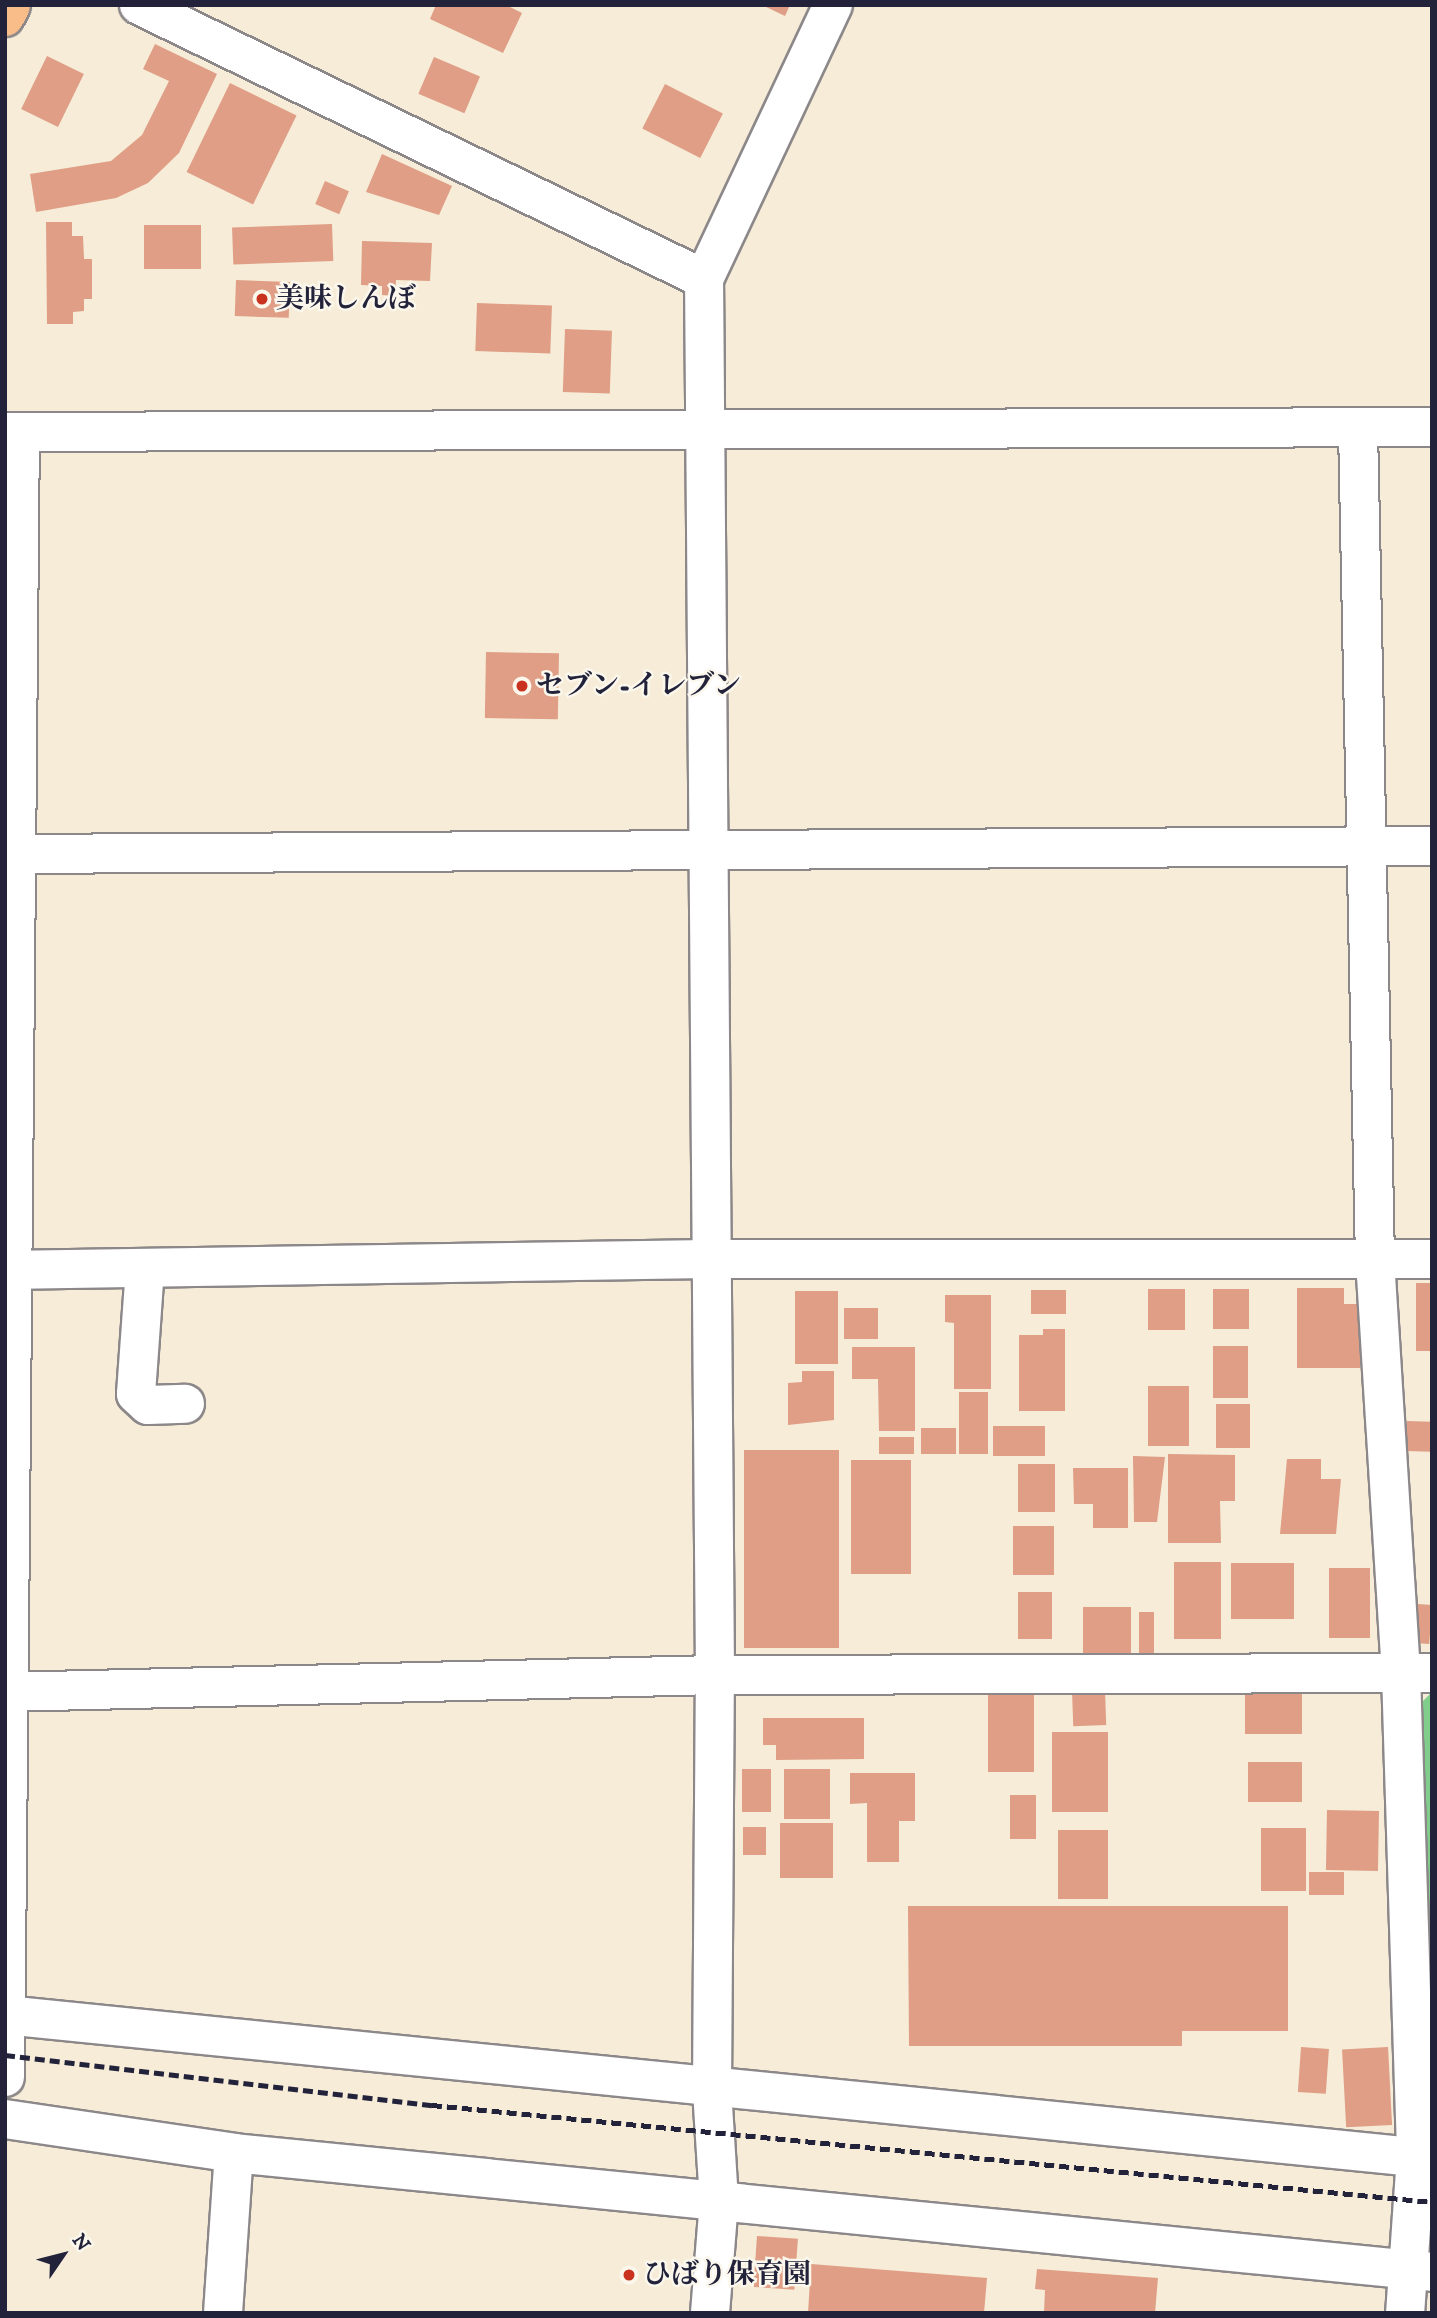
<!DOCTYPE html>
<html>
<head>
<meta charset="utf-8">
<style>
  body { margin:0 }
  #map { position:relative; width:1437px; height:2318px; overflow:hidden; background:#f6ecd7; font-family:"IM FELL DW Pica","Noto Serif JP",serif }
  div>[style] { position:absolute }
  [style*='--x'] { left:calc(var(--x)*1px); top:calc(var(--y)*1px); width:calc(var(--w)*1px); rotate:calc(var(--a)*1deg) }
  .green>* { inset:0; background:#81cd8c }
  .building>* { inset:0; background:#df9e85; transform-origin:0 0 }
  .roads { filter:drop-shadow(2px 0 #8c8789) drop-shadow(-2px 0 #8c8789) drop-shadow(0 2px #8c8789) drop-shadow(0 -2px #8c8789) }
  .minor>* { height:38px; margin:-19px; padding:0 19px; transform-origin:19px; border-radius:19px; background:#fff }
  .major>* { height:38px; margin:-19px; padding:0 19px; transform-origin:19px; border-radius:19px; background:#f9bd89 }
  .rail>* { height:5px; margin-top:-2.5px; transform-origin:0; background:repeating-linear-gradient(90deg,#22223b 0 10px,transparent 0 15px) }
  .dots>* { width:19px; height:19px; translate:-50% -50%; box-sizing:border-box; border:4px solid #fbf7ec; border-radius:50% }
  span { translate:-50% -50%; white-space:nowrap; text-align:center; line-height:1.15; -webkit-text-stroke:5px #fbf7ec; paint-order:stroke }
  .poi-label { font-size:28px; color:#22223b; font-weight:700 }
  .left { translate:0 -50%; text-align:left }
  .frame { position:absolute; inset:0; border:7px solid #22223b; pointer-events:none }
  .north { position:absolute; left:28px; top:2220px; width:70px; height:70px; -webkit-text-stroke:5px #fbf7ec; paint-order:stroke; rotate:55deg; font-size:19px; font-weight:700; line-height:28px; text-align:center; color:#22223b }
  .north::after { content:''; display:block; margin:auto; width:24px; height:32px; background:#22223b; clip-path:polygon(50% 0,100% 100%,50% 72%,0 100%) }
</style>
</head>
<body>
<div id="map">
  <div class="green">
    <div style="clip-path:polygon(1432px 1692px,1432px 2037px,1427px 2036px,1412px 1712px)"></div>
  </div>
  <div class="building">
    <div style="clip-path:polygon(436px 5px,506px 5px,522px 13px,503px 53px,430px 19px)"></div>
    <div style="clip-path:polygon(762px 5px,790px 5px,785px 16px)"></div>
    <div style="clip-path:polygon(155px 44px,217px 74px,179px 153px,148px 183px,116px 198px,36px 212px,30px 174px,111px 161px,142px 135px,169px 81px,143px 69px)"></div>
    <div style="left:47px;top:56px;width:41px;height:59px;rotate:26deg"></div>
    <div style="left:434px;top:57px;width:50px;height:40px;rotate:23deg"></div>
    <div style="left:230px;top:83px;width:74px;height:99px;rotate:26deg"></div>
    <div style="left:665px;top:84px;width:65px;height:50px;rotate:27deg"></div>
    <div style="clip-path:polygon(382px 154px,452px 186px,439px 215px,366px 192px)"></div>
    <div style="left:325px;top:181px;width:26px;height:25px;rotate:23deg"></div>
    <div style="clip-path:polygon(46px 222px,72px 222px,72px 236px,83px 236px,84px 259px,92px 259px,92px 299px,84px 299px,84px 311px,73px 312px,73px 324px,47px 324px)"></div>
    <div style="left:332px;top:224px;width:37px;height:100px;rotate:88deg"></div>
    <div style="left:144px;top:225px;width:57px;height:44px"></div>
    <div style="clip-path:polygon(362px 241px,432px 243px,430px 281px,396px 280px,395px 296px,382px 295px,382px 286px,361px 285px)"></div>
    <div style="left:236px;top:280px;width:54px;height:36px;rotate:2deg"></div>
    <div style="left:477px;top:303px;width:75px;height:48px;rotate:2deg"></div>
    <div style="left:565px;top:329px;width:47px;height:63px;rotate:2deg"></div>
    <div style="left:486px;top:652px;width:73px;height:66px;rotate:1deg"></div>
    <div style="left:1416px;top:1283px;width:16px;height:68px"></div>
    <div style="clip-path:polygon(1297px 1288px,1344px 1288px,1344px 1304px,1360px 1304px,1360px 1368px,1297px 1368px)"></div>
    <div style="left:1148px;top:1289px;width:37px;height:41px"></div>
    <div style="left:1213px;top:1289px;width:36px;height:40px"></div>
    <div style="left:1031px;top:1290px;width:35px;height:24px"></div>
    <div style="left:795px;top:1291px;width:43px;height:73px"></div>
    <div style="clip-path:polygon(945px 1295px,991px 1295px,991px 1389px,954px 1389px,954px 1323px,945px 1322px)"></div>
    <div style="left:844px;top:1308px;width:34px;height:31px"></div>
    <div style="clip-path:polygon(1043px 1329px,1065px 1329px,1065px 1411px,1019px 1411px,1019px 1335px,1043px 1335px)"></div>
    <div style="left:1248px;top:1346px;width:52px;height:35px;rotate:90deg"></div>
    <div style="clip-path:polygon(852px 1347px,915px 1347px,915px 1431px,879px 1431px,878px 1379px,852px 1379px)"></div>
    <div style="clip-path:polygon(802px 1371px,834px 1371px,834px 1420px,788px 1425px,788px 1383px,802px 1382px)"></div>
    <div style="left:1148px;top:1386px;width:41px;height:60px"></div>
    <div style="left:959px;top:1392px;width:29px;height:62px"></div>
    <div style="left:1216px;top:1404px;width:34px;height:44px"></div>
    <div style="left:1407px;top:1421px;width:25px;height:30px;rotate:2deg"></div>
    <div style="left:993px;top:1426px;width:52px;height:30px"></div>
    <div style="left:921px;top:1428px;width:35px;height:26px"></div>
    <div style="left:879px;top:1437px;width:35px;height:17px"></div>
    <div style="left:744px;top:1450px;width:95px;height:198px"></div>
    <div style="clip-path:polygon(1168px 1454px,1235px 1455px,1235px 1501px,1220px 1501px,1221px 1543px,1168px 1543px)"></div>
    <div style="clip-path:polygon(1133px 1456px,1165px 1457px,1157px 1522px,1134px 1522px)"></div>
    <div style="clip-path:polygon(1287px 1459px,1321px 1459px,1321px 1479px,1341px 1479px,1336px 1534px,1280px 1534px)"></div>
    <div style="left:851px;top:1460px;width:60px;height:114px"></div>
    <div style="left:1018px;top:1464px;width:37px;height:48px"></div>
    <div style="clip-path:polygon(1073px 1468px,1128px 1468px,1128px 1528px,1093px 1528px,1093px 1504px,1074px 1504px)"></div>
    <div style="left:1054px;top:1526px;width:49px;height:41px;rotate:90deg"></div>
    <div style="left:1174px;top:1562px;width:47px;height:77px"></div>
    <div style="left:1231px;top:1563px;width:63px;height:56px"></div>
    <div style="left:1329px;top:1568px;width:41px;height:70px"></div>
    <div style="left:1018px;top:1592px;width:34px;height:47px"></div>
    <div style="left:1418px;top:1604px;width:14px;height:39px;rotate:4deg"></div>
    <div style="left:1083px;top:1607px;width:48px;height:52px"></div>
    <div style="left:1139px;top:1612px;width:15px;height:45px"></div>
    <div style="left:1105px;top:1690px;width:35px;height:33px;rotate:88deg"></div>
    <div style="left:1245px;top:1692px;width:57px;height:42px"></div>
    <div style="left:988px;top:1694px;width:46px;height:78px"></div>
    <div style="clip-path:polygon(763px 1718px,864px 1718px,864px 1759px,776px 1760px,776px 1745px,763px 1745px)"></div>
    <div style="left:1052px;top:1732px;width:56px;height:80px"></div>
    <div style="left:1248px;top:1762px;width:54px;height:40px"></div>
    <div style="left:742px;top:1769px;width:29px;height:43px"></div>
    <div style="left:784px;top:1769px;width:46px;height:50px"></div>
    <div style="clip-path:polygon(850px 1773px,915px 1773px,915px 1821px,899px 1821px,899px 1862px,867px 1862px,867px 1803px,850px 1804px)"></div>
    <div style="left:1010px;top:1795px;width:26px;height:44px"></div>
    <div style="left:1327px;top:1810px;width:52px;height:60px;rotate:1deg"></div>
    <div style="left:780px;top:1823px;width:53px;height:55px"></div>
    <div style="left:743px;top:1827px;width:23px;height:28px"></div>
    <div style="left:1261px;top:1828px;width:45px;height:63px"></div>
    <div style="left:1058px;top:1830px;width:50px;height:69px"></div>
    <div style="left:1309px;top:1872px;width:35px;height:23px"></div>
    <div style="clip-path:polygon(908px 1906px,1288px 1906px,1288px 2031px,1182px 2031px,1182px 2046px,909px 2046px)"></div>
    <div style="left:1301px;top:2047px;width:28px;height:45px;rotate:4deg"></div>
    <div style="left:1388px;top:2047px;width:78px;height:46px;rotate:87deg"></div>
    <div style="left:757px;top:2236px;width:41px;height:51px;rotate:4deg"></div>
    <div style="clip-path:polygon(811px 2264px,987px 2278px,984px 2313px,808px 2313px)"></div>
    <div style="clip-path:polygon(1037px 2269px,1158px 2278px,1155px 2313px,1044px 2313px,1045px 2290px,1035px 2289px)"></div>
  </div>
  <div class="roads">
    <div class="minor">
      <div style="--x:139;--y:5;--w:628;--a:25.87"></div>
      <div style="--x:1358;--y:428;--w:832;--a:88.83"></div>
      <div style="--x:1375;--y:1260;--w:414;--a:86.4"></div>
      <div style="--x:1401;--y:1673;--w:484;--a:88.2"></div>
      <div style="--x:1416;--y:2157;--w:156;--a:94"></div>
      <div style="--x:5;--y:432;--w:1427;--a:-0.2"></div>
      <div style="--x:5;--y:854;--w:1427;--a:-0.32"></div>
      <div style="--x:145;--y:1268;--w:126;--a:94.1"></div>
      <div style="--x:136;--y:1394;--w:16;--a:43"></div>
      <div style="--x:148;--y:1405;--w:37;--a:-2"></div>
      <div style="--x:5;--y:1270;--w:704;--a:-0.9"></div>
      <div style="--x:709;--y:1259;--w:723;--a:0"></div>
      <div style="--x:5;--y:1692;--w:710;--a:-1.37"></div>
      <div style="--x:715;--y:1675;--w:717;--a:-0.16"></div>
      <div style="--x:5;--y:2015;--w:1434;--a:5.76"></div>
      <div style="--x:5;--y:2077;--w:1645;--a:-89.48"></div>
      <div style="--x:5;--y:2119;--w:232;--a:8.4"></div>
      <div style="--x:234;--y:2153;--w:1204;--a:5.67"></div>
      <div style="--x:223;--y:2313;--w:160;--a:-86.1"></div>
      <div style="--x:710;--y:2313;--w:112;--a:-85.4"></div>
      <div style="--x:719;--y:2201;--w:111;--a:-93.6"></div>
      <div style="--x:712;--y:2090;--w:415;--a:-89.6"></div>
      <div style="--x:715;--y:1675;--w:1396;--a:-90.45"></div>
      <div style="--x:704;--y:279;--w:303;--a:-64.8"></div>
    </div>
    <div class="major">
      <div style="--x:5;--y:17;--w:13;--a:-63"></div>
    </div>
  </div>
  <div class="rail">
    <div style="--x:5;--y:2055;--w:430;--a:6.7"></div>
    <div style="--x:432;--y:2105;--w:1005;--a:5.54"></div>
  </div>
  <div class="dots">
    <div style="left:262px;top:299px;background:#c8321e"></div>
    <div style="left:522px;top:686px;background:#c8321e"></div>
    <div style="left:629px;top:2275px;background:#c8321e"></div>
  </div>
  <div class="poi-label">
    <span class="left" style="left:276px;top:299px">美味しんぼ</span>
    <span class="left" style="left:536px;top:686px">セブン-イレブン</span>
    <span class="left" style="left:643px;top:2275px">ひばり保育園</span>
  </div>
  <div class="frame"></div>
  <div class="north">N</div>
</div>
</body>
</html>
